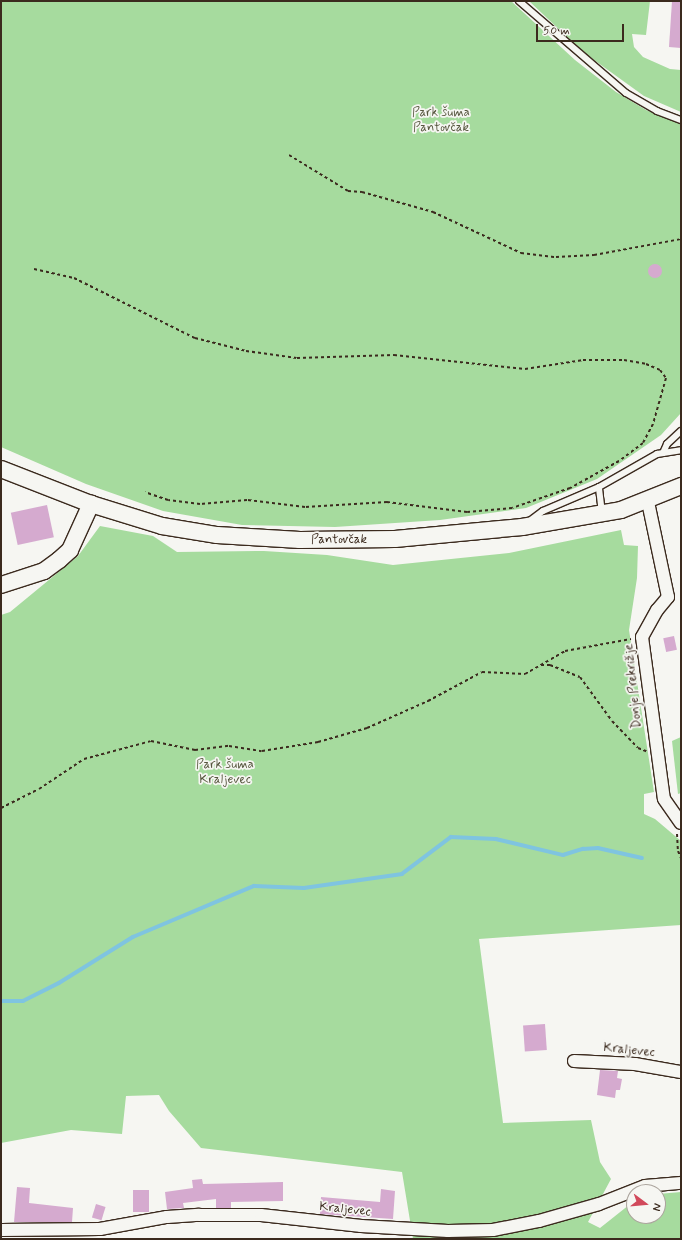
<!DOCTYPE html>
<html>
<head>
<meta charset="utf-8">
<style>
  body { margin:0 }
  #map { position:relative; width:682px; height:1240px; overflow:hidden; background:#f6f6f2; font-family:Mynerve,sans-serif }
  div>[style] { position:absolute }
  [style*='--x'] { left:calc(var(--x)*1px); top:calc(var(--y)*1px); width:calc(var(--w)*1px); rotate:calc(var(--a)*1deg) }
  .green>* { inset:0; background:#a6db9e }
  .stream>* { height:3.5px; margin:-1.75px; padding:0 1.75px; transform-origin:1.75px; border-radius:1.75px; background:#7fc4e0 }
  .building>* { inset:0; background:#d5aacf; transform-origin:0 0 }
  .round { border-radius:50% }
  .path>* { height:2px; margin-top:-1px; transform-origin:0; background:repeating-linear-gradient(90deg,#3b2a1e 0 3px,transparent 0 6px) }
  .roads { filter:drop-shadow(1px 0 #3b2a1e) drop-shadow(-1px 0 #3b2a1e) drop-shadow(0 1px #3b2a1e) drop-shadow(0 -1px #3b2a1e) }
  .lane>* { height:6px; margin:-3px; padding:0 3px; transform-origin:3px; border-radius:3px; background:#f6f6f2 }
  .street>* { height:12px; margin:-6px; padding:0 6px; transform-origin:6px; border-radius:6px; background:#f6f6f2 }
  .secondary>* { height:16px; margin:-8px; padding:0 8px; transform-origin:8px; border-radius:8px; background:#f6f6f2 }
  span { translate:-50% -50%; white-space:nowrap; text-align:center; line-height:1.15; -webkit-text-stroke:3.5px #f6f6f2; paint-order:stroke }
  .park-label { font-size:13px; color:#56563e }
  .street-label { font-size:13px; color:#3b2a1e }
  .frame { position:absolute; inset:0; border:2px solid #3b2a1e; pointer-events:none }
  .north { position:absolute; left:626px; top:1184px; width:40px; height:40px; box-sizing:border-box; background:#f6f6f2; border:1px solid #aba49d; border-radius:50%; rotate:106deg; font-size:11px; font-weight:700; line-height:16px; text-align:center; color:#3b2a1e }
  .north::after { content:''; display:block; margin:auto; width:14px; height:18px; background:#d1495b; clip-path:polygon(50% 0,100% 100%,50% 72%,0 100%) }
  .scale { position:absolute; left:536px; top:24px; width:88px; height:18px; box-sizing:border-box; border:2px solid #3b2a1e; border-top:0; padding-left:5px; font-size:12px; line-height:14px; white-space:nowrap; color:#3b2a1e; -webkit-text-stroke:3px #f6f6f2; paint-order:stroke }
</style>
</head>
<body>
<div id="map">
  <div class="green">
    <div style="clip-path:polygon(1px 1px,511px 1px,575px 60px,616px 92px,646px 110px,681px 124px,681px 413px,661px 435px,597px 479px,526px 508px,440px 520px,335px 527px,242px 525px,163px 511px,86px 484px,1px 447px)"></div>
    <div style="clip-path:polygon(529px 1px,650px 1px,646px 35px,632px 34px,634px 47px,643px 57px,670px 69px,681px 70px,681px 112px,644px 96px,583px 52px)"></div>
    <div style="clip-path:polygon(100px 526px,153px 536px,177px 552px,264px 551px,327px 555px,393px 565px,509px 553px,621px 530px,624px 545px,638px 546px,637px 578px,629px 630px,654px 792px,644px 794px,644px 814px,655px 819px,681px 841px,681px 925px,479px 939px,503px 1123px,591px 1120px,600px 1162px,611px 1179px,588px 1222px,600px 1228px,634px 1201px,634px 1216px,658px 1216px,658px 1194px,681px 1192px,681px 1239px,413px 1239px,402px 1172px,201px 1148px,169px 1111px,159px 1095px,126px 1096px,122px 1134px,71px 1130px,1px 1143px,1px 615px,10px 612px,78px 556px)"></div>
    <div style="clip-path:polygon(681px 737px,681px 793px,678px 794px,672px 741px)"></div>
  </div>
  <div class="stream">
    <div style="--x:1;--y:1001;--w:22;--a:0"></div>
    <div style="--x:23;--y:1001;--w:40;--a:-26.6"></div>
    <div style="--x:59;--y:983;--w:87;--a:-31.9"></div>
    <div style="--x:133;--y:937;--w:131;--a:-22.9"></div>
    <div style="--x:254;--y:886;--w:50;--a:2.3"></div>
    <div style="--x:304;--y:888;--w:99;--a:-8.1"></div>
    <div style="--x:402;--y:874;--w:61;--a:-37.1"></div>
    <div style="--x:451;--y:837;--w:45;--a:2.5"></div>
    <div style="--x:496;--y:839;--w:69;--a:13.4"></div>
    <div style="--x:563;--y:855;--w:21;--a:-17"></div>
    <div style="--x:583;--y:849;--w:15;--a:-4"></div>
    <div style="--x:598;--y:848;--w:45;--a:12.8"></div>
  </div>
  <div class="building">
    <div style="clip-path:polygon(672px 1px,681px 1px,681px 48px,669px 47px)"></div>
    <div class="round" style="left:648px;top:264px;width:14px;height:14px"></div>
    <div style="left:47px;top:505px;width:33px;height:37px;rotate:78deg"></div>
    <div style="left:674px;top:636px;width:14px;height:11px;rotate:78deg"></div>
    <div style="left:545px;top:1024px;width:26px;height:22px;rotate:86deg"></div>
    <div style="clip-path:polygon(600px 1070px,618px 1071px,617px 1078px,622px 1079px,620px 1090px,616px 1090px,615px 1098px,597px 1095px)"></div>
    <div style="clip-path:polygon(202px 1179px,203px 1184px,283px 1182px,283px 1201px,231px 1202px,231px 1208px,216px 1208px,216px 1199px,183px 1203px,184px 1208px,167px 1209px,165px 1192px,193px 1188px,192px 1180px)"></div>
    <div style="clip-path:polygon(17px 1187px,30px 1188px,29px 1203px,73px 1208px,72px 1222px,14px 1222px)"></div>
    <div style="clip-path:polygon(381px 1189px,395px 1191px,393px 1219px,320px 1214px,321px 1197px,380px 1202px)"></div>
    <div style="left:149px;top:1190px;width:22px;height:16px;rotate:90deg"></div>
    <div style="left:96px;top:1204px;width:10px;height:14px;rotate:17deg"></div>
  </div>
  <div class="path">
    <div style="--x:289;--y:155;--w:69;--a:31.4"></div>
    <div style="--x:348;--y:191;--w:14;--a:4"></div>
    <div style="--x:362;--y:192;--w:74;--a:15.7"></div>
    <div style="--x:433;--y:212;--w:97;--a:25"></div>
    <div style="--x:521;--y:253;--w:35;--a:7"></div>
    <div style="--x:556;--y:257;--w:38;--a:-3"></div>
    <div style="--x:594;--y:255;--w:88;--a:-10.4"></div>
    <div style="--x:34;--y:269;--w:41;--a:12.7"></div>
    <div style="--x:74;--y:278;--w:135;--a:26.4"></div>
    <div style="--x:195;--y:338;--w:53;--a:14.3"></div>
    <div style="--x:246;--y:351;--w:51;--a:7.8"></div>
    <div style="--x:297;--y:358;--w:97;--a:-1.8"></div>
    <div style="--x:394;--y:355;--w:132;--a:6.1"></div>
    <div style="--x:525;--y:369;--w:59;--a:-8.8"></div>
    <div style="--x:583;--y:360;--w:41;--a:0"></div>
    <div style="--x:624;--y:360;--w:22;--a:10"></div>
    <div style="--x:646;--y:364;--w:15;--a:23"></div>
    <div style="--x:660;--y:370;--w:10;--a:53"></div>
    <div style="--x:666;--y:378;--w:48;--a:105.8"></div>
    <div style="--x:653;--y:424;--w:21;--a:118"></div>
    <div style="--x:643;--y:443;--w:30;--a:143"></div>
    <div style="--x:619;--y:461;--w:56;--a:151.1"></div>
    <div style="--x:570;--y:488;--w:61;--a:161"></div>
    <div style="--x:512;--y:508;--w:45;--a:174.9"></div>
    <div style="--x:467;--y:512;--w:81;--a:-172.9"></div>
    <div style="--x:387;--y:502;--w:82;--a:176.5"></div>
    <div style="--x:305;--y:507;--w:58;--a:-173.1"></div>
    <div style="--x:247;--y:500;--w:47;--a:175.1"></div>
    <div style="--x:200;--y:504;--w:32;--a:-173"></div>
    <div style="--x:168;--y:500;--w:24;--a:-161"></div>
    <div style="--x:541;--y:665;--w:9;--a:0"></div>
    <div style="--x:550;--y:665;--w:32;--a:22"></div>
    <div style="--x:580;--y:677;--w:54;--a:54"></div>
    <div style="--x:612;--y:721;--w:37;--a:46"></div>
    <div style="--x:638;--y:748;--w:9;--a:21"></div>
    <div style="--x:1;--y:808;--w:42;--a:-26.6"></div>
    <div style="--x:39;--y:789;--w:54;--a:-33.7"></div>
    <div style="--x:84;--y:759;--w:69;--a:-15"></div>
    <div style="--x:151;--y:741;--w:45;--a:11.6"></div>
    <div style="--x:195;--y:750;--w:34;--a:-7"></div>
    <div style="--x:229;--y:746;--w:33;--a:9"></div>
    <div style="--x:262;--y:751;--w:57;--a:-9.1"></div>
    <div style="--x:318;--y:742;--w:51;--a:-15.9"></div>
    <div style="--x:367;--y:728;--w:67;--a:-23.9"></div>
    <div style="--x:428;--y:701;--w:61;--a:-28.2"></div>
    <div style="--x:482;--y:672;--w:43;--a:2.7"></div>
    <div style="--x:525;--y:674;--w:46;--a:-29.9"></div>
    <div style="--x:565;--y:651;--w:67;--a:-10.3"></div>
    <div style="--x:677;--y:834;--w:17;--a:87"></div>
    <div style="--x:678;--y:851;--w:8;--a:67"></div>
  </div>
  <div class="roads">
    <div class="lane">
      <div style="--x:519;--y:1;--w:141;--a:40.7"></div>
      <div style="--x:626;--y:93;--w:36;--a:30"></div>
      <div style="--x:657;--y:111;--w:26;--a:21"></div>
      <div style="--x:663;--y:453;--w:10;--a:-66"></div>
      <div style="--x:667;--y:444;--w:19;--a:-43"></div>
      <div style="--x:602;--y:513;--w:26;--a:-97"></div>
      <div style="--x:599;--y:487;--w:67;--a:-29.6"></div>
      <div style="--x:657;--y:454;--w:24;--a:-9"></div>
      <div style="--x:531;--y:520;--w:15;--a:-37"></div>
      <div style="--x:543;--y:511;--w:61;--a:-23.2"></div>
    </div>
    <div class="street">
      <div style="--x:648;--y:502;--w:97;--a:78.1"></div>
      <div style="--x:668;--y:597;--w:17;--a:130"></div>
      <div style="--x:657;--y:610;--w:31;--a:119"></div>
      <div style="--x:642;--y:637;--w:163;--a:82.3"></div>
      <div style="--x:664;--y:799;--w:29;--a:55"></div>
      <div style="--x:574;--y:1061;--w:61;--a:2.8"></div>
      <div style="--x:635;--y:1064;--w:47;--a:9.9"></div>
      <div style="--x:1;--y:1230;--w:99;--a:-0.6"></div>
      <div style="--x:100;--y:1229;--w:68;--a:-10.2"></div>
      <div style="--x:167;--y:1217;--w:32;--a:-4"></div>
      <div style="--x:199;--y:1215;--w:62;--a:0"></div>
      <div style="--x:261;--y:1215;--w:101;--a:6.3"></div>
      <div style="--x:361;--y:1226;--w:87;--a:3.3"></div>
      <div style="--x:448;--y:1231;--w:45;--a:-1.3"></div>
      <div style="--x:493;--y:1230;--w:47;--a:-11.1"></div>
      <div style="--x:539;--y:1221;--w:62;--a:-15.8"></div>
      <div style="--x:599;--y:1204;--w:49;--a:-21.4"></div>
      <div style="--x:645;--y:1186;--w:36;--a:-5"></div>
    </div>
    <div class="secondary">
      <div style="--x:1;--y:469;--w:97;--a:21.3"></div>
      <div style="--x:91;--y:504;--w:74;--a:17.2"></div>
      <div style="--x:162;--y:526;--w:56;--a:9.3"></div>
      <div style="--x:217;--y:535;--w:83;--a:3.4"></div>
      <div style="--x:300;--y:540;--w:95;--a:-0.6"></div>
      <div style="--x:395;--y:539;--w:128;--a:-5.4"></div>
      <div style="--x:522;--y:527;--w:100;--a:-9.7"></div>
      <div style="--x:621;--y:510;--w:65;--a:-21.8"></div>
      <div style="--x:1;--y:585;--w:45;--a:-18"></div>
      <div style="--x:44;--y:571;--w:19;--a:-36"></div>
      <div style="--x:59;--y:560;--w:15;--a:-42"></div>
      <div style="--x:70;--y:550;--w:51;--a:-65.5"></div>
    </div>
  </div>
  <div class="park-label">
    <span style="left:441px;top:121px">Park šuma<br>Pantovčak</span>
    <span style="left:225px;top:773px">Park šuma<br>Kraljevec</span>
  </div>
  <div class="street-label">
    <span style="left:339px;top:540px">Pantovčak</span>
    <span style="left:634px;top:686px;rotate:-96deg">Donje Prekrižje</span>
    <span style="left:629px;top:1051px;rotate:6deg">Kraljevec</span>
    <span style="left:345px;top:1210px;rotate:6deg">Kraljevec</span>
  </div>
  <div class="frame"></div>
  <div class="north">N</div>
  <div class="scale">50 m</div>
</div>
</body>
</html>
